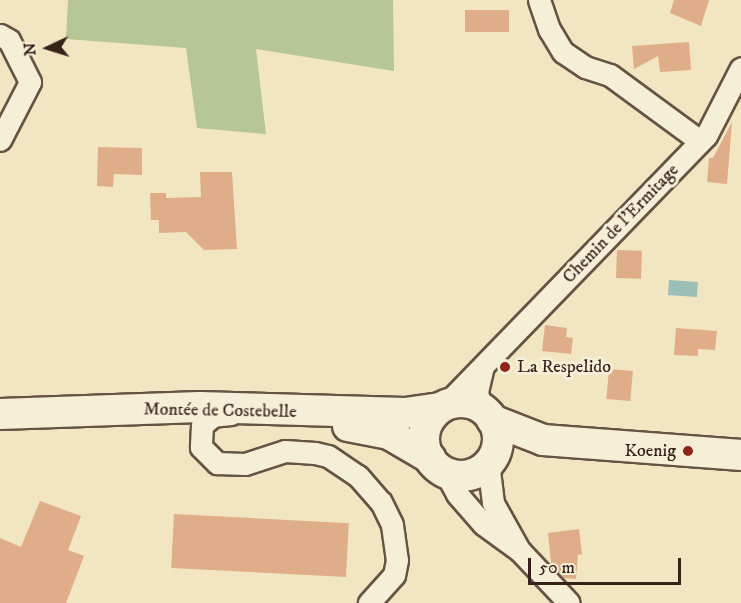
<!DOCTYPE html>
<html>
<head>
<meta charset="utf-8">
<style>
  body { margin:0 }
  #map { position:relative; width:741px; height:603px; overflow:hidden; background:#f1e6c1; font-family:"IM FELL DW Pica",serif }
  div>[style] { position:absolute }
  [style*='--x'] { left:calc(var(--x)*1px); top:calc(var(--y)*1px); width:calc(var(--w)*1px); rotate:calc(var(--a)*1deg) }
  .green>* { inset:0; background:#b6c696 }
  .water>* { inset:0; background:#9bbfb6; transform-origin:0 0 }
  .building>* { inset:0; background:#dfad87; transform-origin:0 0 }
  .roads { filter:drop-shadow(2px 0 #665344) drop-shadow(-2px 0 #665344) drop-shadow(0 2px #665344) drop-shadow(0 -2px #665344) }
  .minor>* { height:21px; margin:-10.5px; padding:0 10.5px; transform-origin:10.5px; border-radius:10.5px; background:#f6efd7 }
  .secondary>* { height:30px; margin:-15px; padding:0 15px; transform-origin:15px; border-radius:15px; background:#f6efd7 }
  .secondary>.ring { margin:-15px; padding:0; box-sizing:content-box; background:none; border:30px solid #f6efd7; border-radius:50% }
  .dots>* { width:16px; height:16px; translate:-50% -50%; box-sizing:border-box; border:3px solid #f6efd7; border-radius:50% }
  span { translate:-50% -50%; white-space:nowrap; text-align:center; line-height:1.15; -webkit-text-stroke:6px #f6efd7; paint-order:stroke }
  .street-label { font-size:18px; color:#37221b }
  .poi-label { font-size:18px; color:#37221b }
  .left { translate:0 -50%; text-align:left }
  .right { translate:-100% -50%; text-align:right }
  .north { position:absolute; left:18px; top:18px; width:60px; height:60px; -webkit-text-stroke:4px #f6efd7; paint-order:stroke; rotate:266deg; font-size:16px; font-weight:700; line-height:24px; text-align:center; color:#37221b }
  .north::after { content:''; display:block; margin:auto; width:21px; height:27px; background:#37221b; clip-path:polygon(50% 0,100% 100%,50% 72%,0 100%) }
  .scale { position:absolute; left:528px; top:558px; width:153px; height:27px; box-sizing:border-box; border:3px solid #37221b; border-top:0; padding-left:8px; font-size:18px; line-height:21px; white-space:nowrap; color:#37221b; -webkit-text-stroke:4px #f6efd7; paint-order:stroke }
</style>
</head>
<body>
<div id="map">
  <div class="green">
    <div style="clip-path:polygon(68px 0,393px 0,394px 71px,256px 49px,266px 134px,197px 128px,186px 48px,66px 39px)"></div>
  </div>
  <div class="water">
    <div style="left:669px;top:280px;width:29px;height:15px;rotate:4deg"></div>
  </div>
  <div class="building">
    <div style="clip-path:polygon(674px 0,709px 0,701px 26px,670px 13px)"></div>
    <div style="left:465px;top:10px;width:44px;height:22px"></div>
    <div style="clip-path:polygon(689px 42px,691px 70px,660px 72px,658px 56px,634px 69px,632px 46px)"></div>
    <div style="clip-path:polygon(732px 122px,727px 184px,707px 182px,709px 158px,713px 158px)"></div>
    <div style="clip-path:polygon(98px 147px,142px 148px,142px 175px,114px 174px,113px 187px,97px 186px)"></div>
    <div style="clip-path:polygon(200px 172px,232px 172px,237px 249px,204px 250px,186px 232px,159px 233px,159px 220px,151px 220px,150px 193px,166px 193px,166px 198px,201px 197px)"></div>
    <div style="left:617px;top:250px;width:25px;height:28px;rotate:2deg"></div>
    <div style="clip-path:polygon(545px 325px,567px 328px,566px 337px,573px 338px,571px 354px,542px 351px)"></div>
    <div style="clip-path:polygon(676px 328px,717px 331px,715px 350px,698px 349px,698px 356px,674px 355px)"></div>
    <div style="left:609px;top:369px;width:24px;height:30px;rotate:5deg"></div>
    <div style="clip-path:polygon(40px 501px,81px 516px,68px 550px,84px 556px,66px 603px,0 603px,0 538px,21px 547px)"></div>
    <div style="left:174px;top:514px;width:175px;height:54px;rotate:3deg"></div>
    <div style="clip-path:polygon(579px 529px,582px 554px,578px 555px,576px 579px,564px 578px,551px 563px,548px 533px)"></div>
  </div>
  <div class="roads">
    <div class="minor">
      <div style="--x:539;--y:0;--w:31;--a:71"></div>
      <div style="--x:549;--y:29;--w:27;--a:59"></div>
      <div style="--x:563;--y:52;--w:27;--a:34"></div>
      <div style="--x:585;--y:67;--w:26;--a:18"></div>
      <div style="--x:610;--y:75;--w:112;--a:36.3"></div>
      <div style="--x:0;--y:35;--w:10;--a:29"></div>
      <div style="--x:9;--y:40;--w:47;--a:63.4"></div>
      <div style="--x:30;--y:82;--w:65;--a:117.3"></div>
      <div style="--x:444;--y:406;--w:376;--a:-45.9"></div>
      <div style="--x:706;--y:136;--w:76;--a:-62.8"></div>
      <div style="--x:481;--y:408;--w:16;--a:-104"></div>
      <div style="--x:477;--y:392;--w:26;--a:-77"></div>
      <div style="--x:231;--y:414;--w:18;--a:174"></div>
      <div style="--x:213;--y:416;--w:14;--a:141"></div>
      <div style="--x:202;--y:425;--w:22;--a:93"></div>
      <div style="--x:201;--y:447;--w:23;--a:45"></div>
      <div style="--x:217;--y:463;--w:28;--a:2"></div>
      <div style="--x:245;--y:464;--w:42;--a:-18"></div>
      <div style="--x:285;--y:451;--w:30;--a:4"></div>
      <div style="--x:315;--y:453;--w:13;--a:13"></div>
      <div style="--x:328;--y:456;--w:36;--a:34"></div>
      <div style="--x:358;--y:476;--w:35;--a:49"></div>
      <div style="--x:381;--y:502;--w:25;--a:64"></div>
      <div style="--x:392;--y:525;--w:35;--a:82"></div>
      <div style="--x:397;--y:560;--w:15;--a:101"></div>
      <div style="--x:394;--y:575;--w:38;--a:132"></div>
      <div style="--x:488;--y:462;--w:41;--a:83"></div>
      <div style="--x:493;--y:503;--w:51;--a:60.9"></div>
      <div style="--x:445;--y:472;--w:25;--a:61"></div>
      <div style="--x:457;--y:494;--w:40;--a:49"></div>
      <div style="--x:483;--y:524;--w:46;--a:36.1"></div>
      <div style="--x:520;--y:551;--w:71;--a:46.7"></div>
    </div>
    <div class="secondary">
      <div class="ring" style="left:424px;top:402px;width:44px;height:44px"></div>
      <div style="--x:0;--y:414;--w:200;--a:-2"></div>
      <div style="--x:200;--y:407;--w:205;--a:1.7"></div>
      <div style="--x:405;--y:413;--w:35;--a:-8"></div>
      <div style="--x:492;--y:420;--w:55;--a:21.4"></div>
      <div style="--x:543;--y:440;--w:199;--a:4.3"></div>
      <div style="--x:348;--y:426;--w:42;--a:11"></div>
      <div style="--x:389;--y:434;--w:48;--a:30.3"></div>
    </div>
  </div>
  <div class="dots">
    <div style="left:505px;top:367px;background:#8f2418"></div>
    <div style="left:688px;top:451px;background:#8f2418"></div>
  </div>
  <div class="street-label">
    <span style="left:621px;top:224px;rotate:-46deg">Chemin de l'Ermitage</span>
    <span style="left:220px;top:411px;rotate:1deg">Montée de Costebelle</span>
  </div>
  <div class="poi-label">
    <span class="left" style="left:517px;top:367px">La Respelido</span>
    <span class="right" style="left:676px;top:451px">Koenig</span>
  </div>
  <div class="north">N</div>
  <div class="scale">50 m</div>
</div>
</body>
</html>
